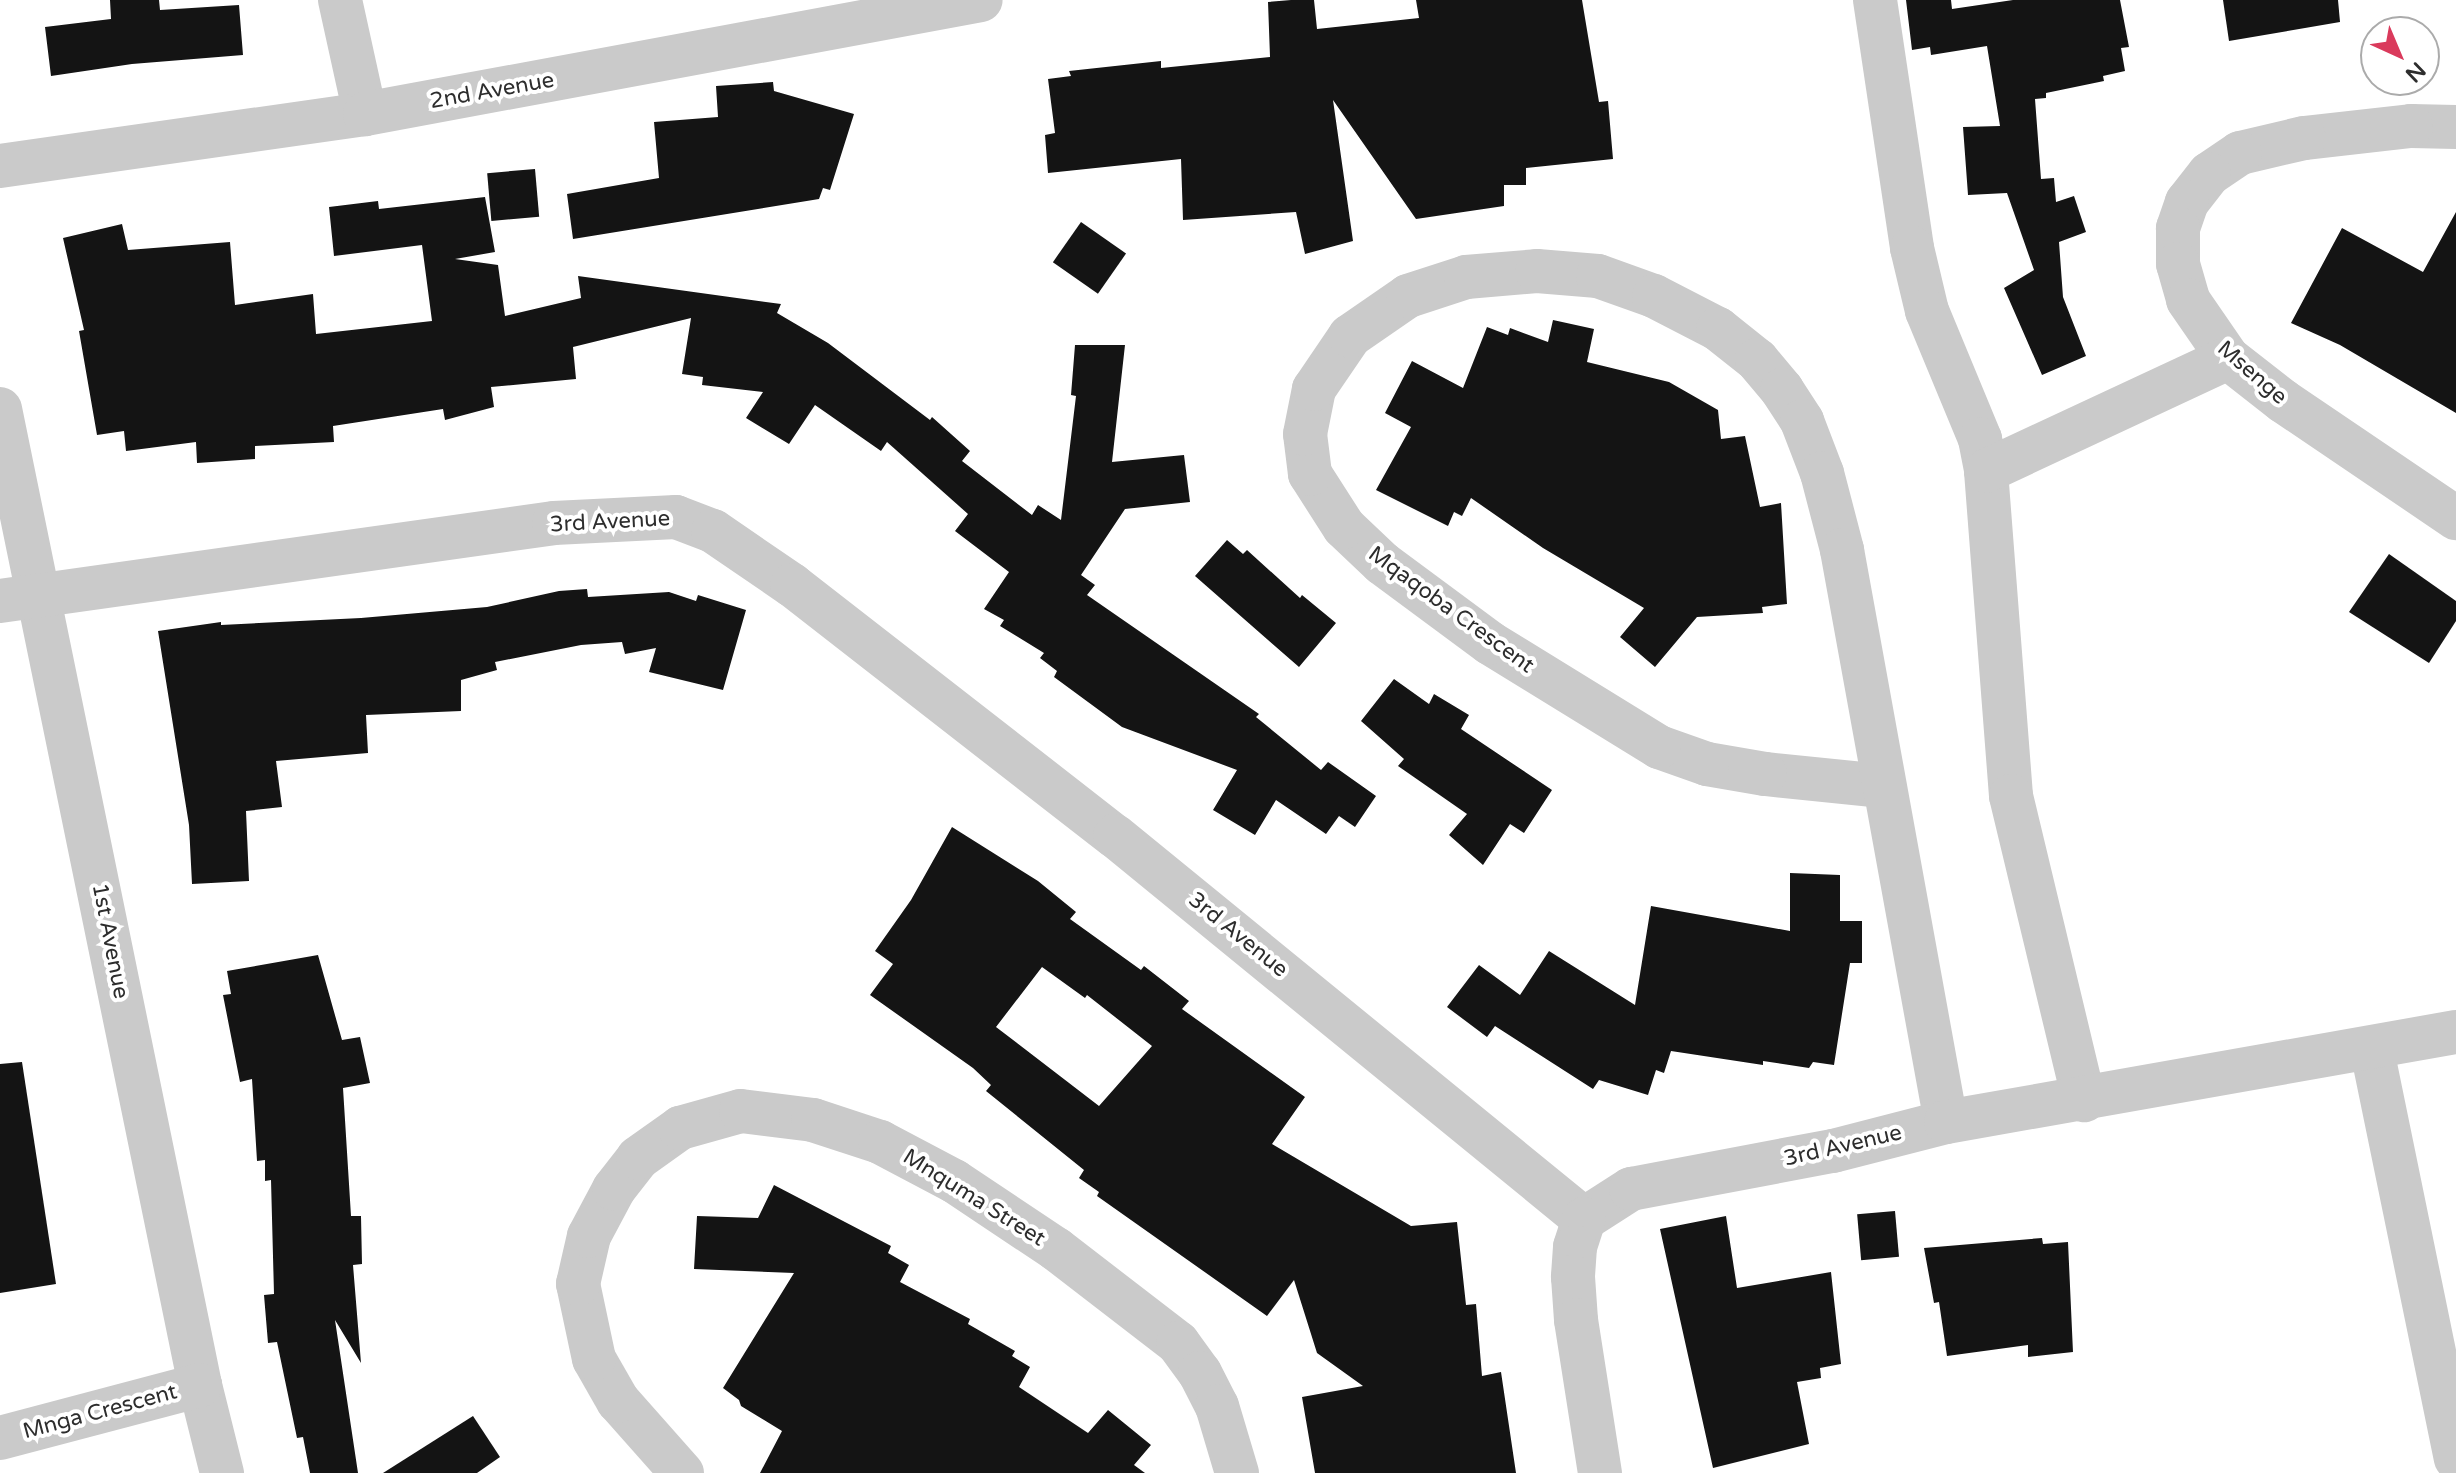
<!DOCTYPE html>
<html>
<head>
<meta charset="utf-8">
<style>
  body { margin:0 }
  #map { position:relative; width:2456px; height:1473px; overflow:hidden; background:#fff; font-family:"Varela Round",sans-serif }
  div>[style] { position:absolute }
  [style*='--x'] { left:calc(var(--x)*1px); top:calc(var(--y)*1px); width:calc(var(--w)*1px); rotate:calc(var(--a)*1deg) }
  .building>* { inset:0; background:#141414; transform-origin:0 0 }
  .street>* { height:44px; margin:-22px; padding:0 22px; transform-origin:22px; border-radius:22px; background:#cacaca }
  span { translate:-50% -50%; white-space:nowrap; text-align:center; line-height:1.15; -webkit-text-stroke:8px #fff; paint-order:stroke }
  .street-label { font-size:22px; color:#2d2d2d }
  .north { position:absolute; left:2360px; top:16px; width:80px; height:80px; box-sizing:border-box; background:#fff; border:2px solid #ababab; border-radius:50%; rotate:136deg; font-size:22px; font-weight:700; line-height:32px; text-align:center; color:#2d2d2d }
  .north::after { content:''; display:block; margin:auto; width:28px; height:36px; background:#da3a5c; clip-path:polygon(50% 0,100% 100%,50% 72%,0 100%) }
</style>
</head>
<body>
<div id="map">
  <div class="building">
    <div style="clip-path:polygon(110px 0,159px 0,160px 10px,239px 5px,243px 55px,132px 64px,51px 76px,45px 27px,111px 19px)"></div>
    <div style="clip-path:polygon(1291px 0,1314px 0,1317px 29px,1419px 18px,1416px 0,1582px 0,1599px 102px,1608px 101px,1613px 159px,1526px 168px,1526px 185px,1504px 185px,1504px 206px,1416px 219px,1333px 100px,1353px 241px,1305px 254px,1296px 212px,1183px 220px,1181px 159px,1048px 173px,1045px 135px,1055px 133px,1048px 79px,1071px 76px,1069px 71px,1161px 61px,1161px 68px,1270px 57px,1268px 2px)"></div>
    <div style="clip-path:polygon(1906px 0,1951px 0,1952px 9px,2013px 0,2120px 0,2129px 47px,2121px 48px,2125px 71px,2103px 76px,2104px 81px,2046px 93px,2046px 98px,2035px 99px,2041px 179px,2054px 178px,2056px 202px,2074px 196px,2086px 232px,2059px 242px,2063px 297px,2086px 356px,2042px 375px,2004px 288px,2034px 270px,2007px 193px,1968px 195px,1963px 127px,2000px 126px,1987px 46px,1931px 55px,1930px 47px,1912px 50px)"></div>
    <div style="clip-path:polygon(2223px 0,2338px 0,2340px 22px,2229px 41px)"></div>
    <div style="clip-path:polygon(773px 82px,774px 91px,854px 114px,830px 190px,823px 188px,819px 199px,573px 239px,567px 194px,659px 178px,654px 122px,718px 117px,716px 86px)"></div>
    <div style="left:535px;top:169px;width:48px;height:48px;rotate:85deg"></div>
    <div style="clip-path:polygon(485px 197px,495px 252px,455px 259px,498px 265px,505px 316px,581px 298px,578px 276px,781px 304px,777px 313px,828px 343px,930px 420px,932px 417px,970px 451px,962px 461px,1032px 515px,1038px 505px,1061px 520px,1076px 396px,1071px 395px,1075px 345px,1125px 345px,1112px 462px,1184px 455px,1190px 502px,1125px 509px,1081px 575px,1095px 585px,1087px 595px,1259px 714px,1256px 717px,1321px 770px,1328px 762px,1376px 796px,1355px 827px,1339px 816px,1326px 834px,1276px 800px,1255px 835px,1213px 810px,1237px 770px,1122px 727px,1054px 677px,1057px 671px,1040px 658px,1044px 653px,1000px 626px,1004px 620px,984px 609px,1009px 572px,955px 531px,968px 514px,887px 442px,881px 451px,815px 405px,789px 444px,746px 418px,763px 392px,702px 385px,703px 377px,682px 374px,691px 318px,573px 347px,576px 379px,491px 387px,494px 407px,445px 420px,443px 409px,333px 426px,334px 442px,255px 446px,255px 459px,197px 463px,196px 442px,126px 451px,124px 431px,97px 435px,79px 331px,84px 330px,63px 238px,122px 224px,128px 250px,230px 242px,235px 305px,313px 294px,316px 334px,432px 321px,422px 245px,334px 256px,329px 207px,378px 201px,379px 209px)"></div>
    <div style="clip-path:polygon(2456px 212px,2456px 413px,2340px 345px,2291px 323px,2342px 228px,2423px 272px)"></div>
    <div style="left:1081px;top:222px;width:55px;height:49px;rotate:35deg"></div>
    <div style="clip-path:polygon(1553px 320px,1594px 329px,1587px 362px,1669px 382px,1718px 410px,1721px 439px,1745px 436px,1760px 507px,1781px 503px,1787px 604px,1762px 607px,1763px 613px,1697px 617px,1655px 667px,1620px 637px,1644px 608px,1543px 548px,1471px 498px,1462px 516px,1454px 512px,1448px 526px,1376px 490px,1411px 427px,1385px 413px,1412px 361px,1463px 388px,1487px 327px,1508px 335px,1510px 328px,1548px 342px)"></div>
    <div style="clip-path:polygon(1227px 540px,1243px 554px,1247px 550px,1300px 598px,1302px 595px,1336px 623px,1299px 667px,1195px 576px)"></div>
    <div style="clip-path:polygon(2389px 554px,2456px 601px,2456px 621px,2429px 663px,2349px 612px)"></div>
    <div style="clip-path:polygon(587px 589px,588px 597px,669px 592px,696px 601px,698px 595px,746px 610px,723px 690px,649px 672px,656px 648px,625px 654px,622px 642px,581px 645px,495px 662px,497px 670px,461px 680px,461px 711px,366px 715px,368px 753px,276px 761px,282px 807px,246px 811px,249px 881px,192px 884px,189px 825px,158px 631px,221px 622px,221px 625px,361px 618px,487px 607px,559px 591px)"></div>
    <div style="clip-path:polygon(1394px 679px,1429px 704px,1434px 694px,1469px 715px,1461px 729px,1552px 790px,1524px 833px,1510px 824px,1483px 865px,1449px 835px,1467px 814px,1398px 766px,1404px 759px,1361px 721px)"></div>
    <div style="clip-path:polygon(evenodd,952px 827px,1038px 881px,1076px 912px,1070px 919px,1141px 970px,1144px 966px,1189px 1001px,1182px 1009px,1305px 1097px,1272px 1144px,1411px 1226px,1457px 1222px,1466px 1305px,1476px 1304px,1482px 1376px,1501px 1372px,1516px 1473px,1315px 1473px,1302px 1397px,1363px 1386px,1317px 1353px,1294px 1280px,1267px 1316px,1097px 1196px,1099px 1192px,1079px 1178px,1084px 1170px,986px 1091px,991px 1085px,973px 1068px,870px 995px,893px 964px,875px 951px,911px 900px,952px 827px,1042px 967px,1085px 998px,1087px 995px,1152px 1046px,1099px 1106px,996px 1027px,1042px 967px)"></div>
    <div style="clip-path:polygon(1790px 873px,1840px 875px,1840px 921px,1862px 921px,1862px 963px,1850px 963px,1834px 1065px,1813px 1062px,1809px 1068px,1763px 1061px,1763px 1065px,1671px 1051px,1664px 1073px,1656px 1070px,1648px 1095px,1599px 1080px,1593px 1089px,1495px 1026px,1487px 1037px,1447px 1007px,1479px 965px,1520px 995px,1549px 951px,1635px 1005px,1651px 906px,1790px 931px)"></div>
    <div style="clip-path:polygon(318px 955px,342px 1040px,360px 1037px,370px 1083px,343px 1088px,351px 1216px,361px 1216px,362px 1264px,353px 1265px,361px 1363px,335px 1320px,358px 1473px,310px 1473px,303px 1437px,297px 1438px,277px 1342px,268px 1343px,264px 1295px,274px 1294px,271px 1180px,265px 1181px,265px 1160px,257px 1161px,252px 1079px,240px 1082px,223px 995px,231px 994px,227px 971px)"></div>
    <div style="clip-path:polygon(22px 1062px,56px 1284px,0 1293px,0 1064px)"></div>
    <div style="clip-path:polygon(774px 1185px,891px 1246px,888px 1253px,909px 1265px,900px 1282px,970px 1319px,968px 1324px,1015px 1351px,1012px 1356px,1030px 1367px,1019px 1387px,1088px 1433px,1108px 1410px,1151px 1445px,1134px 1465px,1145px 1473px,760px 1473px,782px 1431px,741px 1406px,739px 1400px,723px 1388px,794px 1273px,694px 1269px,697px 1216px,758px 1218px)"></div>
    <div style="left:1895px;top:1211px;width:46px;height:38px;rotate:85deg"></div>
    <div style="clip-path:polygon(1726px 1216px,1737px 1288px,1831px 1272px,1841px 1364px,1820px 1368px,1821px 1378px,1797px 1382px,1809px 1444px,1713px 1468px,1660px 1229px)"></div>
    <div style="clip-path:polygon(2042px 1238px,2043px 1244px,2068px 1242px,2073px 1352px,2028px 1357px,2028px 1345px,1947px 1356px,1939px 1302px,1934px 1303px,1924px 1248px)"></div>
    <div style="clip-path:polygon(473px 1416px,500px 1457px,477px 1473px,383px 1473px)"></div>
  </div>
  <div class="street">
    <div style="--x:340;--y:0;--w:117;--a:77.6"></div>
    <div style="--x:1875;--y:0;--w:251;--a:81.5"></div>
    <div style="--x:1912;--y:248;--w:65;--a:76.6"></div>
    <div style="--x:1927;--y:311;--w:139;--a:67.5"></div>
    <div style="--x:1980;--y:439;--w:33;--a:79"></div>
    <div style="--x:1986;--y:471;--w:326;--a:85.6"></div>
    <div style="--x:2011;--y:796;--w:313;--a:76.5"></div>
    <div style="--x:2456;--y:127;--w:45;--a:-178.7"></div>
    <div style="--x:2411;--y:126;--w:108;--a:173.6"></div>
    <div style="--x:2304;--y:138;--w:66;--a:166.8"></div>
    <div style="--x:2240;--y:153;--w:37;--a:146"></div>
    <div style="--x:2209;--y:174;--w:36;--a:128"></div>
    <div style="--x:2187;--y:202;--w:28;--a:109"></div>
    <div style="--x:2178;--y:228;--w:36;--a:90"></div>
    <div style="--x:2178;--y:264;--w:37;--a:74"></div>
    <div style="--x:2188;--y:300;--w:70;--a:55.4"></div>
    <div style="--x:2228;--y:358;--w:70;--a:38"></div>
    <div style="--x:2283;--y:401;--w:209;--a:34.1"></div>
    <div style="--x:0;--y:166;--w:369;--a:-8.1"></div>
    <div style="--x:365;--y:114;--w:626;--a:-10.48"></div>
    <div style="--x:0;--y:409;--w:996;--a:78.42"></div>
    <div style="--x:200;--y:1385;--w:91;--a:76"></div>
    <div style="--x:1986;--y:471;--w:267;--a:-25"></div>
    <div style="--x:0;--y:601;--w:559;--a:-8.01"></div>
    <div style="--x:554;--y:523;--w:122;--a:-2.8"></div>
    <div style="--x:676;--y:517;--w:40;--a:21"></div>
    <div style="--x:713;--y:531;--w:96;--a:34.4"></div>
    <div style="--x:792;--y:585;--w:409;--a:37.9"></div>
    <div style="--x:1115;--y:836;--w:606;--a:39.24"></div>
    <div style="--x:1883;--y:786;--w:119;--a:-174.2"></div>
    <div style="--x:1765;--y:774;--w:59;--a:-170.2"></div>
    <div style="--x:1707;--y:764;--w:51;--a:-160.5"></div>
    <div style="--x:1659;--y:747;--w:198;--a:-148.4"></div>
    <div style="--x:1490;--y:643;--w:134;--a:-143.5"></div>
    <div style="--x:1382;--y:563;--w:52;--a:-136.5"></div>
    <div style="--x:1344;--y:527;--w:63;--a:-122.7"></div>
    <div style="--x:1310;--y:474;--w:40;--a:-97.1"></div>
    <div style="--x:1305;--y:434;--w:46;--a:-78.7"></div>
    <div style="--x:1314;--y:389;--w:64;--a:-55.8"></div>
    <div style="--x:1350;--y:336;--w:70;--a:-34.6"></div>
    <div style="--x:1408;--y:296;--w:61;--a:-18.1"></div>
    <div style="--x:1466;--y:277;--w:71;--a:-4.8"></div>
    <div style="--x:1537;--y:271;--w:61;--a:4.7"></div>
    <div style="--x:1598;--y:276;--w:59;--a:19.7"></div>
    <div style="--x:1654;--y:296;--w:72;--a:27.3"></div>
    <div style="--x:1718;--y:329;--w:50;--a:38.5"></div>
    <div style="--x:1757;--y:360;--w:39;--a:50"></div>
    <div style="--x:1782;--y:390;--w:37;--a:57"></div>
    <div style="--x:1802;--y:421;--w:56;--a:69"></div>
    <div style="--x:1822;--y:473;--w:80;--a:75.4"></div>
    <div style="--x:1842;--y:550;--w:581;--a:79.7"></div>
    <div style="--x:2372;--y:1050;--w:417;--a:78.4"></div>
    <div style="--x:1584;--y:1219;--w:56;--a:-32.6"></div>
    <div style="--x:1631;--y:1189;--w:206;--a:-10.7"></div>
    <div style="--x:1833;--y:1151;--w:117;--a:-14.4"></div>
    <div style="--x:1946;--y:1122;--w:518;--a:-10.01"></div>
    <div style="--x:1584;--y:1219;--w:29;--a:108"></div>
    <div style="--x:1575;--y:1247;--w:30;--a:94"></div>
    <div style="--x:1573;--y:1277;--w:43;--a:86"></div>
    <div style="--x:1576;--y:1320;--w:155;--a:81.1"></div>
    <div style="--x:0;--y:1438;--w:207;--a:-14.8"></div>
    <div style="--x:682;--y:1473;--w:96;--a:-131.6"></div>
    <div style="--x:618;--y:1401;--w:48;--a:-119.7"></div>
    <div style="--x:594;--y:1359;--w:77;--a:-102"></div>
    <div style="--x:578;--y:1284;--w:49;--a:-77.1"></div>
    <div style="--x:589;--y:1236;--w:53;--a:-62"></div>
    <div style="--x:614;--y:1189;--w:39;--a:-52"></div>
    <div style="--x:638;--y:1158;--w:52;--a:-35.5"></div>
    <div style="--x:680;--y:1128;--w:63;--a:-15.6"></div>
    <div style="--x:741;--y:1111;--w:73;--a:7.1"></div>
    <div style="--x:813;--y:1120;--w:71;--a:18.2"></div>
    <div style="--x:880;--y:1142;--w:84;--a:27.8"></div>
    <div style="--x:954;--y:1181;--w:123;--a:33.7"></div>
    <div style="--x:1056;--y:1249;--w:154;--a:37.6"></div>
    <div style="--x:1178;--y:1343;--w:37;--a:54"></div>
    <div style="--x:1200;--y:1373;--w:37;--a:63"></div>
    <div style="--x:1217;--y:1406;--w:70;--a:73.4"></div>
  </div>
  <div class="street-label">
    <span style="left:492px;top:91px;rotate:-10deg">2nd Avenue</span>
    <span style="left:2252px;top:373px;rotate:41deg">Msenge</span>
    <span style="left:610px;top:522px;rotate:-3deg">3rd Avenue</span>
    <span style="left:1451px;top:610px;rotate:36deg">Mqaqoba Crescent</span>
    <span style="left:1238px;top:935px;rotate:39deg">3rd Avenue</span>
    <span style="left:110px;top:941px;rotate:79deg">1st Avenue</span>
    <span style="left:1843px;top:1146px;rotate:-13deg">3rd Avenue</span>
    <span style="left:974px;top:1198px;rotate:32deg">Mnquma Street</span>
    <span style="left:100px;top:1412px;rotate:-15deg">Mnga Crescent</span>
  </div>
  <div class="north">N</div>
</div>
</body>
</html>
